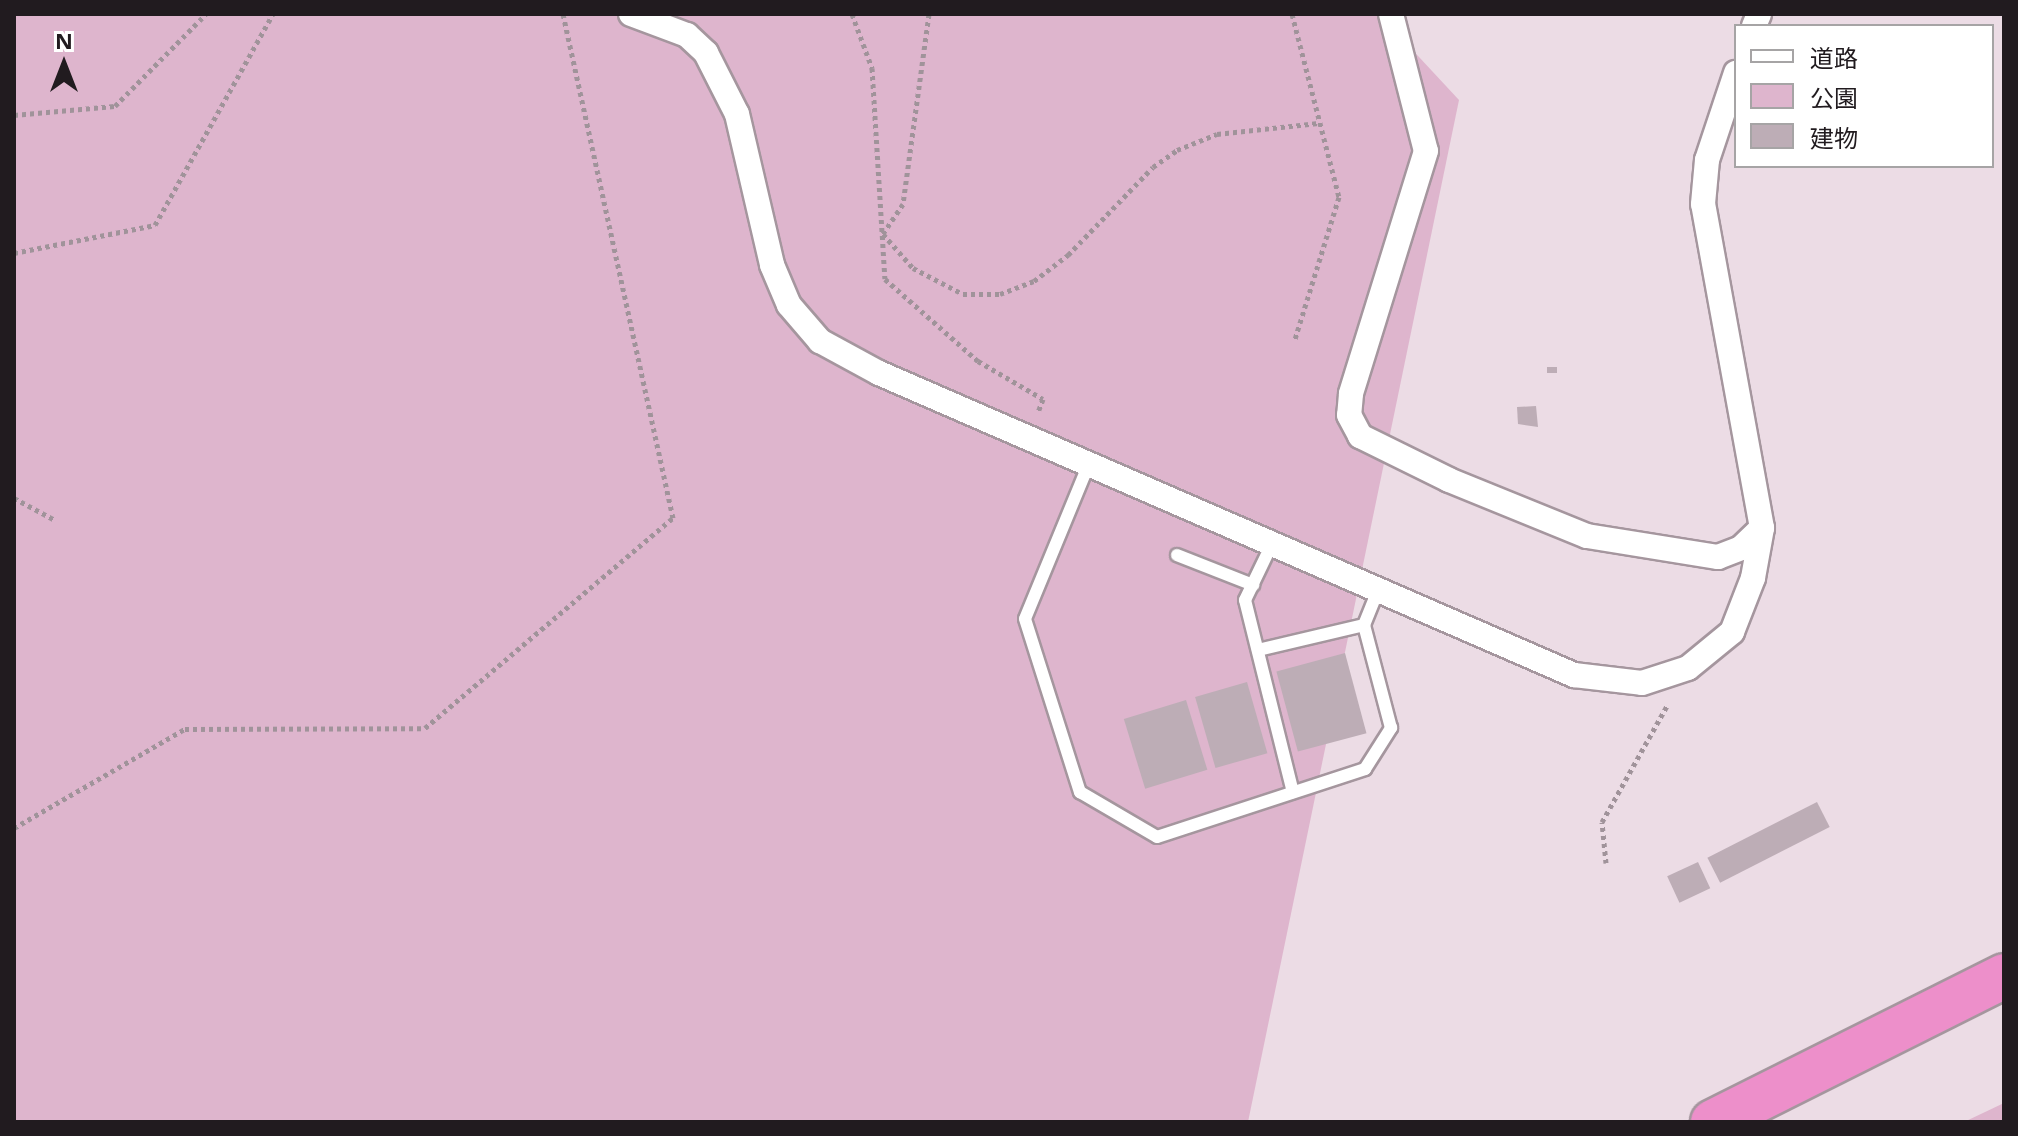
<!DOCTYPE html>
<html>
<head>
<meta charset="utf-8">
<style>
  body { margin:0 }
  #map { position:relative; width:2018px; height:1136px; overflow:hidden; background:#ecdce5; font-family:"Noto Sans","Noto Sans JP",sans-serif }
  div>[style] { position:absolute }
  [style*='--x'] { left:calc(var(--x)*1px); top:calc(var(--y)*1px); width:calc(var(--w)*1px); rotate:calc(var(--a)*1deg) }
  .green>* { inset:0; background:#deb5cd }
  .building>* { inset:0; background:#bdadb6; transform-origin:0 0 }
  .path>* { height:5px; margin-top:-2.5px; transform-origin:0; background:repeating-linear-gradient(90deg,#a0939a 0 4px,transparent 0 8px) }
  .roads { filter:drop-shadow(2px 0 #a5969e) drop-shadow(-2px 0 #a5969e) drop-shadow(0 2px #a5969e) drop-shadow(0 -2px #a5969e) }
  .lane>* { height:12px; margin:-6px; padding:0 6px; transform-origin:6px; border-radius:6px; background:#fff }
  .street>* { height:24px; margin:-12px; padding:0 12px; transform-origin:12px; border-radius:12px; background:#fff }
  .highway>* { height:44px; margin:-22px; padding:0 22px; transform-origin:22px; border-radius:22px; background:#ed8fca }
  span { translate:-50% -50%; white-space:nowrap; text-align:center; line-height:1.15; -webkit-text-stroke:7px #fff; paint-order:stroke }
  .frame { position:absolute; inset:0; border:16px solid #211b1f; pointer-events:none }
  .legend { position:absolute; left:1734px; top:24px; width:260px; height:144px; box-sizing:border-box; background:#fff; border:2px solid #a6a4a5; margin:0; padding:10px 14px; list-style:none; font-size:24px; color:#211b1f }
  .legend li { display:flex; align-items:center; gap:16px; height:40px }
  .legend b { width:40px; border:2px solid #a6a4a5 }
  .north { position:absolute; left:24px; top:24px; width:80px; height:80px; -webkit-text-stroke:6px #fff; paint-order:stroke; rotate:0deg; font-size:22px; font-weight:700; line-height:32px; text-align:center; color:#211b1f }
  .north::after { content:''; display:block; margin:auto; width:28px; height:36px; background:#211b1f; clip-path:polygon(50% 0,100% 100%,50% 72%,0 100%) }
</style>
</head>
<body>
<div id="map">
  <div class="green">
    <div style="clip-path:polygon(14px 14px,1379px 14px,1459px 100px,1248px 1122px,14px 1122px)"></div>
    <div style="clip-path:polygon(2004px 1103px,2004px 1122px,1964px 1122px)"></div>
  </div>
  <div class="building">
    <div style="left:1547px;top:367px;width:10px;height:6px"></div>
    <div style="clip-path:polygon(1536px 406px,1538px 427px,1518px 424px,1517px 407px)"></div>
    <div style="left:1345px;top:653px;width:83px;height:71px;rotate:75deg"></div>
    <div style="left:1247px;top:682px;width:74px;height:54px;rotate:74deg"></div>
    <div style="left:1186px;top:700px;width:73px;height:65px;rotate:73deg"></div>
    <div style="left:1817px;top:802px;width:28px;height:123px;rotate:63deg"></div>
    <div style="left:1698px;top:862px;width:29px;height:34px;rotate:65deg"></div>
  </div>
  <div class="path">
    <div style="--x:852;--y:14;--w:58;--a:69.7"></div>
    <div style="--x:872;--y:68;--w:211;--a:86.5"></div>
    <div style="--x:885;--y:279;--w:124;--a:41.4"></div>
    <div style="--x:978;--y:361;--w:75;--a:30.3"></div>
    <div style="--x:1043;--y:399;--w:14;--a:111"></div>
    <div style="--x:929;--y:14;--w:192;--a:97.8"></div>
    <div style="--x:903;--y:204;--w:36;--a:124"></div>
    <div style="--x:883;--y:234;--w:45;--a:48.6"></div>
    <div style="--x:913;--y:268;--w:56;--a:27.5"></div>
    <div style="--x:963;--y:294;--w:37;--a:0"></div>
    <div style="--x:1000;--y:294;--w:36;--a:-21"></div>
    <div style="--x:1034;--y:281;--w:43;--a:-37.4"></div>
    <div style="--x:1068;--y:255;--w:122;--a:-46"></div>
    <div style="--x:1153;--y:167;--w:29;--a:-35"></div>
    <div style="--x:1177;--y:150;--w:43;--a:-21.8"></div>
    <div style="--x:1217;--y:134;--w:102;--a:-6.2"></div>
    <div style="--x:1292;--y:14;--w:189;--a:75.6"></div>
    <div style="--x:1339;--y:197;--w:149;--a:107.2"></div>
    <div style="--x:14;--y:115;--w:101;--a:-5.1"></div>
    <div style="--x:115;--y:106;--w:129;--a:-45.3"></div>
    <div style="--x:14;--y:253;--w:144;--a:-11.2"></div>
    <div style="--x:155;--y:225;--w:242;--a:-60.8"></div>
    <div style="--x:14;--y:498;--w:47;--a:28.2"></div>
    <div style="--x:14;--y:828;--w:198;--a:-30.1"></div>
    <div style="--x:185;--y:729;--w:240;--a:-0.2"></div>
    <div style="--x:425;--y:728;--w:325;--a:-40.3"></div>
    <div style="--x:673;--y:518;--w:516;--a:-102.31"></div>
    <div style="--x:1606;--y:863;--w:41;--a:-95.6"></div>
    <div style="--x:1602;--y:822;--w:135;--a:-60.8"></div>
  </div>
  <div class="roads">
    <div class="lane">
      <div style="--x:1088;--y:466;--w:165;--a:112.4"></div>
      <div style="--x:1025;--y:619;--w:182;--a:72.4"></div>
      <div style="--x:1080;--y:792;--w:89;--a:30.3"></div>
      <div style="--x:1157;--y:837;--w:219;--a:-18.1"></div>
      <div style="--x:1365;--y:769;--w:49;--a:-57.6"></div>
      <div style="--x:1391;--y:728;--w:106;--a:-104.7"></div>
      <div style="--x:1364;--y:625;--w:35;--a:-68"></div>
      <div style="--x:1271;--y:546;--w:60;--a:115.7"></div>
      <div style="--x:1245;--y:600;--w:198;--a:76"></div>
      <div style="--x:1177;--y:555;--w:82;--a:21.5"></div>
      <div style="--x:1258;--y:650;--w:109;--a:-13.3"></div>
    </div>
    <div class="street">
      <div style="--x:631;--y:14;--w:60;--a:20.6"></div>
      <div style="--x:687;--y:35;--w:26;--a:43"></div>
      <div style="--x:706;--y:53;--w:68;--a:63.1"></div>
      <div style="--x:737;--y:114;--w:155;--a:76.9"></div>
      <div style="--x:772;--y:265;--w:43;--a:67"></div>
      <div style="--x:789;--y:305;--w:48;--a:49.3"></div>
      <div style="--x:820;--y:341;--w:67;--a:28.5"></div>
      <div style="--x:879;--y:373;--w:758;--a:23.49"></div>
      <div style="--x:1574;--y:675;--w:68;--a:6.7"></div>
      <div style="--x:1642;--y:683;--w:48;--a:-18.1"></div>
      <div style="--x:1688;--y:668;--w:57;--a:-39.3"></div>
      <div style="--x:1732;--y:632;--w:58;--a:-68.7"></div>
      <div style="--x:1753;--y:578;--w:51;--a:-79.8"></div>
      <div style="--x:1391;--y:14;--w:141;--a:75.7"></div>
      <div style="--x:1426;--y:151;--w:254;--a:107.2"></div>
      <div style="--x:1351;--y:394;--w:21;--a:95"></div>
      <div style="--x:1349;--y:415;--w:24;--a:62"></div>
      <div style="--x:1360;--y:436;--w:99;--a:26.3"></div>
      <div style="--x:1449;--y:480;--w:149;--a:22.1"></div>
      <div style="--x:1587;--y:536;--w:133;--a:9.1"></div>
      <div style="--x:1718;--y:557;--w:25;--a:-21"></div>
      <div style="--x:1741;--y:548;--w:29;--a:-44"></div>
      <div style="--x:1762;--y:528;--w:329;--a:-100.3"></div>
      <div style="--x:1703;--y:204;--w:44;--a:-84.8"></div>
      <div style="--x:1707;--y:160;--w:92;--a:-71.6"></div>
      <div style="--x:1754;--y:26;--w:13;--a:-67"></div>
    </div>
    <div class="highway">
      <div style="--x:1713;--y:1122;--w:326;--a:-26.6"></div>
    </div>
  </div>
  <div class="frame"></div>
  <ul class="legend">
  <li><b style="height:10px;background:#fff"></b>道路</li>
  <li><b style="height:22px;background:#deb5cd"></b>公園</li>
  <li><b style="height:22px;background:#bdadb6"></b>建物</li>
  </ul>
  <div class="north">N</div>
</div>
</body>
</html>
